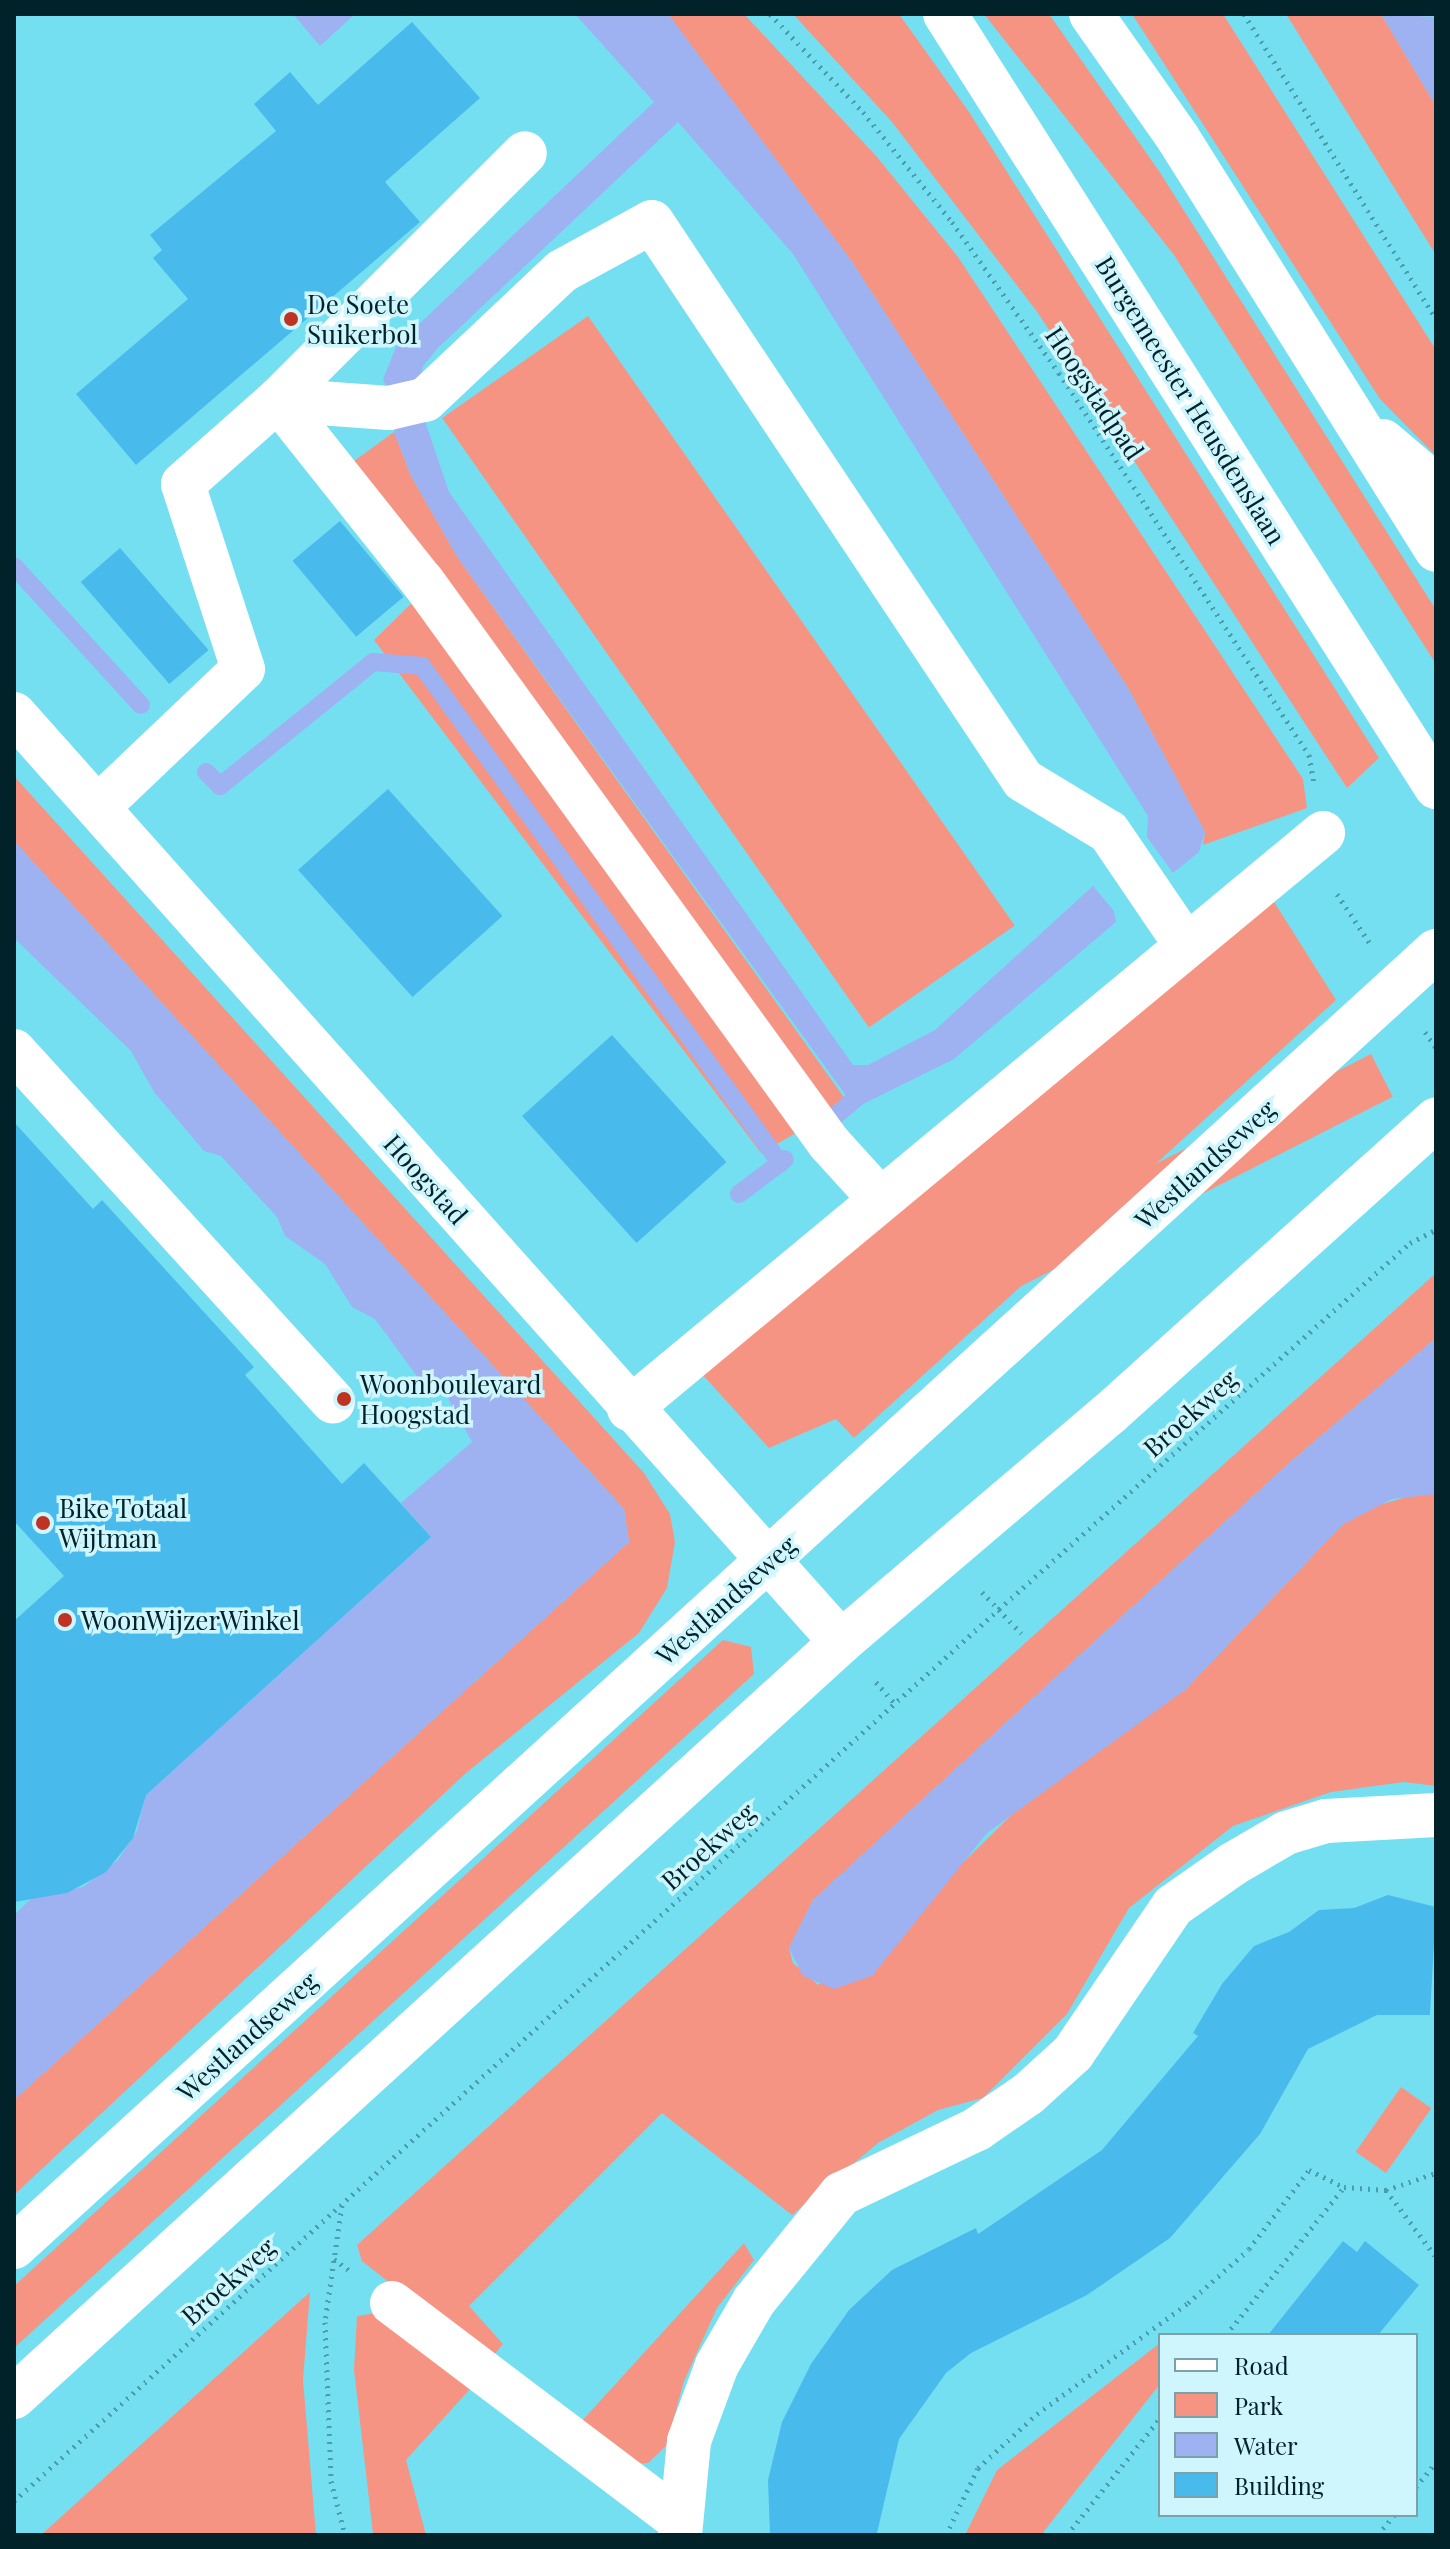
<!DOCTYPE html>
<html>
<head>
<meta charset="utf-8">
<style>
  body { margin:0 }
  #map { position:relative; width:1450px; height:2549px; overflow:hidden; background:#75dff2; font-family:"Playfair Display",serif }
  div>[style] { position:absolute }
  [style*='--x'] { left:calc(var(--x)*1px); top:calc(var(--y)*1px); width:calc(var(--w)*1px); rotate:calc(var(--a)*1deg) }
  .green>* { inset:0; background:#f69483; transform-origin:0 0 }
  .water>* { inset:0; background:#9eb1f0 }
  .stream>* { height:18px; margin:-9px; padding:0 9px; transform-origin:9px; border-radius:9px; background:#9eb1f0 }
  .building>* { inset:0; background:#49baec; transform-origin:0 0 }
  .path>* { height:5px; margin-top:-2.5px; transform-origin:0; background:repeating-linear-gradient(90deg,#4c9dab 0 2px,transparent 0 8px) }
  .minor>* { height:44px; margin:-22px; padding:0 22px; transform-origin:22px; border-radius:22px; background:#fff }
  .major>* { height:44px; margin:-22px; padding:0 22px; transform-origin:22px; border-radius:22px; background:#fff }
  .dots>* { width:22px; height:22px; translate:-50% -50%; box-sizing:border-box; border:4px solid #d0f6fd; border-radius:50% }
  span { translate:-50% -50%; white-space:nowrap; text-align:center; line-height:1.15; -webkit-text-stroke:7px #d0f6fd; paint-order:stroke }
  .poi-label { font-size:26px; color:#002228 }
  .left { translate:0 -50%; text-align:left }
  .street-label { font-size:26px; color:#002228 }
  .frame { position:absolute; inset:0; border:16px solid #002228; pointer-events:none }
  .legend { position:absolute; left:1158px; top:2333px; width:260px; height:184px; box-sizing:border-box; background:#d0f6fd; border:2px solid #7da1a8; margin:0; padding:10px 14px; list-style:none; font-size:24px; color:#002228 }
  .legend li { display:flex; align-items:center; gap:16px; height:40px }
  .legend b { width:40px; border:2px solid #7da1a8 }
</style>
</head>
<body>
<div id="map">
  <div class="green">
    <div style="clip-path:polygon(668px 14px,744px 14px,877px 157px,958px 257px,1303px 779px,1307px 808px,1203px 845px,1205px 832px,1128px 688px,852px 262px)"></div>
    <div style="clip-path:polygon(793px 14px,899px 14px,969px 112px,1379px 758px,1347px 788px,1038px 313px,892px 122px)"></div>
    <div style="clip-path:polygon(984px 14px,1049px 14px,1159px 171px,1436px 610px,1436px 664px,1174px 255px)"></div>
    <div style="clip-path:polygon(1132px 14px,1223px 14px,1436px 350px,1436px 456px,1380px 399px)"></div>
    <div style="clip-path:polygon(1286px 14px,1381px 14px,1436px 106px,1436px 255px)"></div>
    <div style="left:588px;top:316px;width:744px;height:178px;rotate:55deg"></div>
    <div style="clip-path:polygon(394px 432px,411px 476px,458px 558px,848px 1103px,761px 1153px,374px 640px,418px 597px,325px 482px)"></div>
    <div style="clip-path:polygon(14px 776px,644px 1473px,670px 1514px,675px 1542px,667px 1588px,639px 1633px,466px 1773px,14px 2195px,14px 2100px,629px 1542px,624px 1509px,14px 841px)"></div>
    <div style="clip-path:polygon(1271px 897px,1336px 1000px,854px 1438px,836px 1419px,769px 1448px,701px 1373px)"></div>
    <div style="left:1371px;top:1054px;width:48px;height:643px;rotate:63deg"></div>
    <div style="clip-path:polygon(1436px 1273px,1436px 1338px,1288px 1464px,813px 1900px,789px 1948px,793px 1963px,818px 1985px,940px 1885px,1027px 1800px,1185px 1690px,1342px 1525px,1362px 1510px,1417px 1494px,1436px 1494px,1436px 1786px,1404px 1782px,1331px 1792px,1233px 1826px,1129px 1908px,1067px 2014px,983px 2098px,938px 2110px,878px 2143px,792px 2215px,662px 2113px,469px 2306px,503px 2344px,489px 2361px,362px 2261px,357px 2245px)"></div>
    <div style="clip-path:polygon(723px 1640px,751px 1647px,754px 1674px,14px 2348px,14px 2286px)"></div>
    <div style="left:1401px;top:2087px;width:37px;height:79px;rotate:35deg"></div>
    <div style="clip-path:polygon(744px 2243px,754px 2260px,717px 2308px,684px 2381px,666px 2446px,648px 2463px,620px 2465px,580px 2423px)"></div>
    <div style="clip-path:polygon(310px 2292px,303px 2380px,316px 2535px,41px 2535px)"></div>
    <div style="clip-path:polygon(376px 2313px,470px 2389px,406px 2460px,426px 2535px,373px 2534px,354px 2370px,357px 2316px)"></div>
    <div style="clip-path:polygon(1160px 2343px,1160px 2384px,1041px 2535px,965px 2535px,997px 2470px)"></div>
  </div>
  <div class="water">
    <div style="clip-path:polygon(293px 14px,355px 14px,320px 46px)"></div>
    <div style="clip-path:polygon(575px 14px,668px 14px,852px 262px,1128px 688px,1205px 832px,1199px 852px,1173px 873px,1147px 837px,1148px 816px,793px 254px,678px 122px,438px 348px,423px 366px,419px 384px,424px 418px,449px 492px,853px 1065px,868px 1065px,935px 1030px,1093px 886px,1114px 911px,1116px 922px,954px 1059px,855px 1108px,458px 558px,411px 476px,394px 432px,399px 419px,383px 379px,397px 345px,654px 102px)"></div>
    <div style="clip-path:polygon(1381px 14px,1436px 17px,1436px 106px)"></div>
    <div style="clip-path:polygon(14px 841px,624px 1509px,629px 1542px,14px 2100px,14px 1915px,32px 1898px,83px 1887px,118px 1860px,137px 1831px,145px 1796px,431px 1537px,401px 1503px,472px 1442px,448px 1398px,419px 1379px,375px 1319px,352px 1307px,325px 1264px,285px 1236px,277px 1217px,221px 1156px,204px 1151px,154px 1092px,131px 1051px,14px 938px)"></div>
    <div style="clip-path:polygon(1436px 1338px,1436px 1494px,1392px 1499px,1342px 1525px,1185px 1690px,987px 1833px,872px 1976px,834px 1989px,803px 1976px,789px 1948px,813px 1900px,1288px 1464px)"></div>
  </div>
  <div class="stream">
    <div style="--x:14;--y:566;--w:188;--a:47.6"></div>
    <div style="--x:206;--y:772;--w:20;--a:45"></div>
    <div style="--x:220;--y:786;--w:197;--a:-39"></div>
    <div style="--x:373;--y:662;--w:49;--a:4.7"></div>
    <div style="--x:422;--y:666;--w:613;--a:54.23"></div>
    <div style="--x:780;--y:1163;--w:6;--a:-39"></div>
    <div style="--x:836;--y:1115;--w:40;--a:-40"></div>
    <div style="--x:739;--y:1194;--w:51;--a:-37.1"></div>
  </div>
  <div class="building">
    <div style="clip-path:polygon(412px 22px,480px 98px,385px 182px,420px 222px,136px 465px,76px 394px,188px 299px,153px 258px,162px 250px,150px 235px,276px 131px,254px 104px,290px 72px,318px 105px)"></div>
    <div style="left:340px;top:521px;width:99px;height:62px;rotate:50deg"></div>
    <div style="left:120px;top:548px;width:135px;height:52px;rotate:49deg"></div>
    <div style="left:388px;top:789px;width:171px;height:121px;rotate:48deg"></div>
    <div style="left:612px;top:1035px;width:171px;height:121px;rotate:48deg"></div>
    <div style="clip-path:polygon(14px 1122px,93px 1209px,102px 1200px,254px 1367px,245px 1375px,342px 1484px,364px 1463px,431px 1537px,146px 1795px,133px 1838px,106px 1872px,67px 1893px,14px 1902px,14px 1621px,64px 1576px,14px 1521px)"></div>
    <div style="clip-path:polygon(1388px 1895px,1436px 1907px,1430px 2015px,1377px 2015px,1308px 2049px,1260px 2134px,1170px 2238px,1087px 2295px,971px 2353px,946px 2373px,899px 2439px,877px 2533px,770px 2535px,768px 2480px,782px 2422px,811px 2364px,849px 2310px,892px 2270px,976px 2228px,978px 2234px,1102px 2150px,1198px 2036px,1193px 2033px,1222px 1984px,1254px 1946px,1289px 1932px,1319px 1910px,1354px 1908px)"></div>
    <div style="clip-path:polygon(1343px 2241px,1357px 2252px,1365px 2241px,1419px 2285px,1378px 2335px,1268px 2335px)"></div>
  </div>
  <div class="path">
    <div style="--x:770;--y:14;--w:135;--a:46.5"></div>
    <div style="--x:863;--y:112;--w:141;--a:51"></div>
    <div style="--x:952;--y:222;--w:185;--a:54.7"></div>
    <div style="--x:1059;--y:373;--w:457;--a:56.8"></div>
    <div style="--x:1309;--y:755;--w:28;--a:80"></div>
    <div style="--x:1244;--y:14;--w:360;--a:57.8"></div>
    <div style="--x:1337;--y:894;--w:58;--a:56.3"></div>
    <div style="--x:1425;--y:1032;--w:19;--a:55"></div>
    <div style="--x:982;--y:1592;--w:57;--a:46.4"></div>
    <div style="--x:876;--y:1682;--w:28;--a:49"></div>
    <div style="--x:1386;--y:2190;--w:53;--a:-18.8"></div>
    <div style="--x:342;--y:2205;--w:118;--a:98.3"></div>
    <div style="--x:325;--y:2322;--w:159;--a:87.8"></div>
    <div style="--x:331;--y:2481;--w:56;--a:75.5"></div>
    <div style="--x:334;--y:2259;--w:21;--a:37"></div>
    <div style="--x:1226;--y:2335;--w:189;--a:-51.4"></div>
    <div style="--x:1416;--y:2487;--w:32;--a:-51"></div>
    <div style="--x:14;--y:2501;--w:1329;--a:-42.16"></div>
    <div style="--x:999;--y:1609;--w:550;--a:-41.69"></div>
    <div style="--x:1410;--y:1243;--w:29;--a:-27"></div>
    <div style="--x:946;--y:2535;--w:74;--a:-64.5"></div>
    <div style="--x:978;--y:2468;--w:80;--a:-42.5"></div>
    <div style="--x:1037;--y:2414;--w:187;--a:-36.3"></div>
    <div style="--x:1188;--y:2303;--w:81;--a:-41.5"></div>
    <div style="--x:1249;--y:2249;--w:99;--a:-52.8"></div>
    <div style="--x:1309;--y:2170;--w:39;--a:26"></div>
    <div style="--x:1344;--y:2187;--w:42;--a:4.1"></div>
    <div style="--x:1386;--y:2190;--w:84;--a:53.3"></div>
    <div style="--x:1067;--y:2535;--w:149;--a:-51.5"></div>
    <div style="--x:1378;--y:2535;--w:26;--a:-51"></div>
  </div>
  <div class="minor">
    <div style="--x:278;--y:400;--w:111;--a:4.1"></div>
    <div style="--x:389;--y:408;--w:37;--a:-13"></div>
    <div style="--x:425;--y:400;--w:188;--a:-43.3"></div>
    <div style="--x:562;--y:271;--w:102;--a:-28.6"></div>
    <div style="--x:652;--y:222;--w:670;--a:56.38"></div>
    <div style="--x:1023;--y:780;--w:100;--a:31.2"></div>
    <div style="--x:1109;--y:832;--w:135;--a:55.8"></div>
    <div style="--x:278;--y:400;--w:233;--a:51.5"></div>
    <div style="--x:423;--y:582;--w:693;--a:54.11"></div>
    <div style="--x:829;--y:1143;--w:74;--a:47.7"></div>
    <div style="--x:14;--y:714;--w:1243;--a:48.29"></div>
    <div style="--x:98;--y:807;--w:200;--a:-43.6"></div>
    <div style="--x:243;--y:669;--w:194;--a:-108"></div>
    <div style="--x:183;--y:484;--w:127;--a:-41.5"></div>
    <div style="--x:278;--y:400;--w:349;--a:-45"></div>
    <div style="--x:14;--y:1051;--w:474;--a:47.7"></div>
    <div style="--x:629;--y:1409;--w:902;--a:-39.69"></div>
    <div style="--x:392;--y:2303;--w:360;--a:37.1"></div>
    <div style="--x:680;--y:2535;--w:94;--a:-84.5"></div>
    <div style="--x:689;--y:2441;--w:81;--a:-69.8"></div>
    <div style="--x:717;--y:2365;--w:74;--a:-60"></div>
    <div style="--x:754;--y:2301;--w:138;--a:-50.9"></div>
    <div style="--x:841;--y:2194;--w:151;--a:-25.5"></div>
    <div style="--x:977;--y:2129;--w:62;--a:-34.5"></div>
    <div style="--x:1028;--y:2094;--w:61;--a:-42.3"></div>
    <div style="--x:1073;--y:2053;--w:178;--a:-55.8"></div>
    <div style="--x:1173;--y:1906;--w:73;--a:-35"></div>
    <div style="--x:1233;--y:1864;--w:61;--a:-30.3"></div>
    <div style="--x:1286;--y:1833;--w:42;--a:-16.7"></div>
    <div style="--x:1326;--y:1821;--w:110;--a:-3.1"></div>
  </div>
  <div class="major">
    <div style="--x:945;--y:14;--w:916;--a:57.58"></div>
    <div style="--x:1091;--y:14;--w:151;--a:54.9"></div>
    <div style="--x:1178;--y:138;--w:486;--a:57.9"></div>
    <div style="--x:1383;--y:441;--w:70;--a:40.3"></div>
    <div style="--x:14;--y:2247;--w:1924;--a:-42.35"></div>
    <div style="--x:14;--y:2397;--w:1120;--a:-42.39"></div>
    <div style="--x:841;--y:1642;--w:352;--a:-40.4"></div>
    <div style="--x:1109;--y:1414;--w:440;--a:-42"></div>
  </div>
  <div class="dots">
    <div style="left:291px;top:319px;background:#bf3322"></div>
    <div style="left:344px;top:1399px;background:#bf3322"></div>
    <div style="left:43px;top:1523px;background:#bf3322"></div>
    <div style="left:65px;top:1620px;background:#bf3322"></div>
  </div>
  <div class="poi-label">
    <span class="left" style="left:307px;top:319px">De Soete<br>Suikerbol</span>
    <span class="left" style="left:360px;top:1399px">Woonboulevard<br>Hoogstad</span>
    <span class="left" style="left:59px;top:1523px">Bike Totaal<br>Wijtman</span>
    <span class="left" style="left:81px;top:1620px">WoonWijzerWinkel</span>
  </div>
  <div class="street-label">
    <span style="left:1095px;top:393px;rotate:56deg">Hoogstadpad</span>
    <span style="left:1191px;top:400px;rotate:58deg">Burgemeester Heusdenslaan</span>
    <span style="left:1205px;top:1164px;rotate:-42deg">Westlandseweg</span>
    <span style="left:426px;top:1179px;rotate:48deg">Hoogstad</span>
    <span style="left:1190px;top:1413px;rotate:-42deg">Broekweg</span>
    <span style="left:726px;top:1600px;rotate:-42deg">Westlandseweg</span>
    <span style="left:708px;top:1846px;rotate:-42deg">Broekweg</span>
    <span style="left:247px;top:2036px;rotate:-42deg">Westlandseweg</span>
    <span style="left:228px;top:2281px;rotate:-42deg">Broekweg</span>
  </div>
  <div class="frame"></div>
  <ul class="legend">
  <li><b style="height:10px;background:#fff"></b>Road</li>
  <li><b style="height:22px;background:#f69483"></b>Park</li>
  <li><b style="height:22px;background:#9eb1f0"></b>Water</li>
  <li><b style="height:22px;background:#49baec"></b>Building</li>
  </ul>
</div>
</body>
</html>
